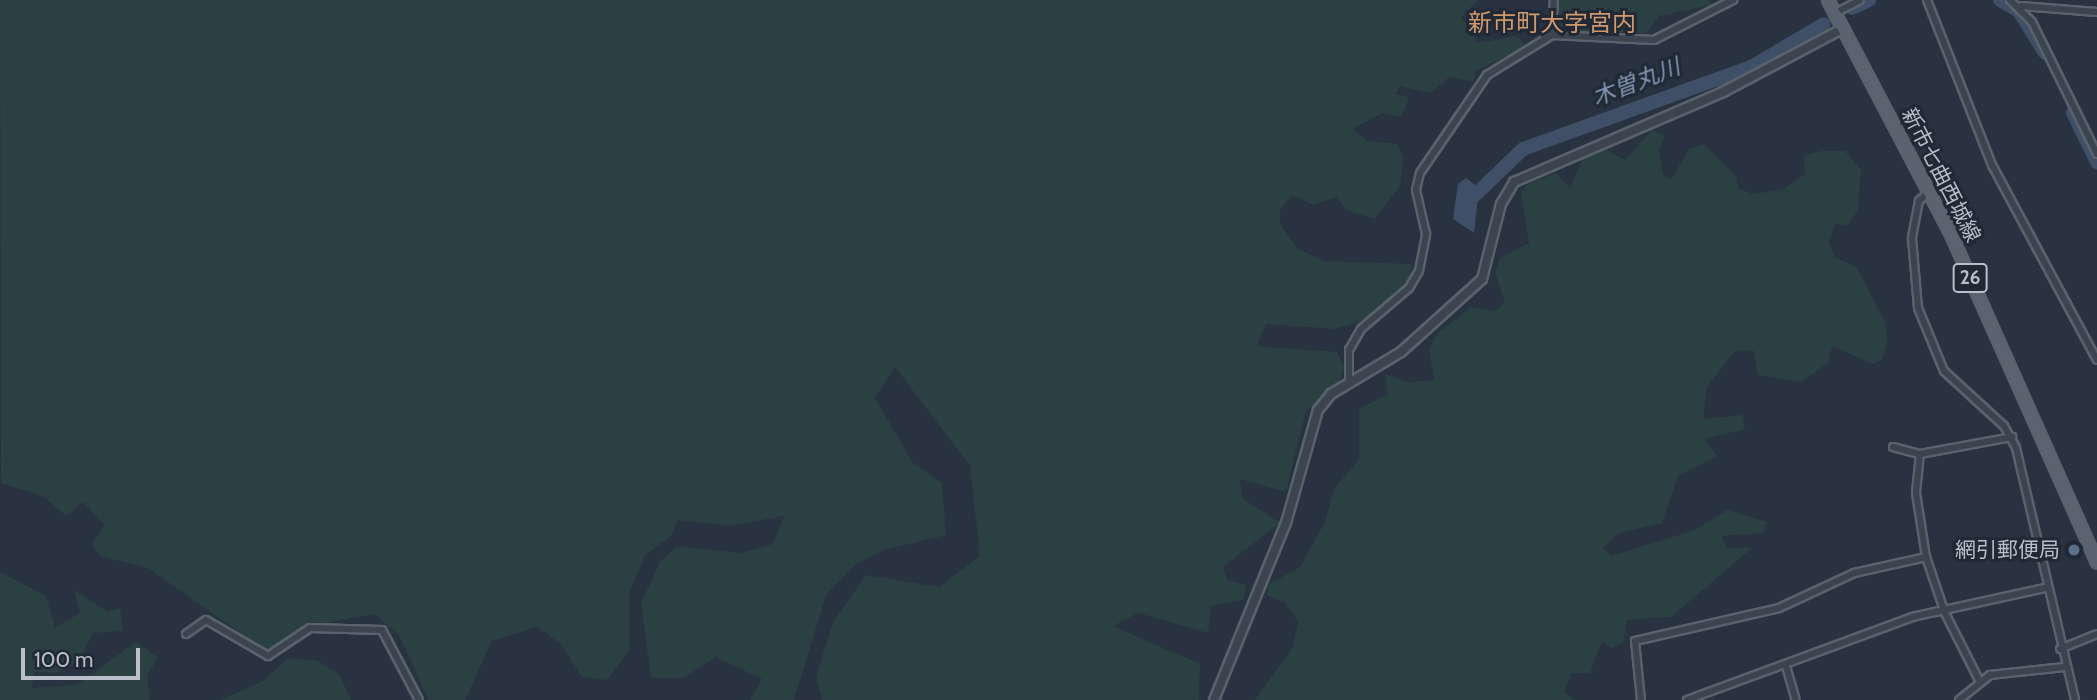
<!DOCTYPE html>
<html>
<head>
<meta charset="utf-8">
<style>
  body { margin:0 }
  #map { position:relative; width:2097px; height:700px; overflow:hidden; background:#283240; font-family:Cabin,"Noto Sans JP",sans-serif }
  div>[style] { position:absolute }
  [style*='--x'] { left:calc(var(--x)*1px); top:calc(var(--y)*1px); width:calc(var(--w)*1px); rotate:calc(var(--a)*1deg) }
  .green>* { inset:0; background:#2b4042 }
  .water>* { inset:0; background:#3f4f67 }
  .river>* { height:14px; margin:-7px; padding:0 7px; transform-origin:7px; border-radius:7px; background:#3f4f67 }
  .roads { filter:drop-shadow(2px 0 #59626d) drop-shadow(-2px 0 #59626d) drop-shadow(0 2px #59626d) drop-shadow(0 -2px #59626d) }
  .minor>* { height:6px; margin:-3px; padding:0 3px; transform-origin:3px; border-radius:3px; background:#3c4450 }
  .tertiary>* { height:8px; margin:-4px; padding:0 4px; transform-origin:4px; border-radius:4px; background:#3c4450 }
  .primary>* { height:10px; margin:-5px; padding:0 5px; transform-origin:5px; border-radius:5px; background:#5a636f }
  .dots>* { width:19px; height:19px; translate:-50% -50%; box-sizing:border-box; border:4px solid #202935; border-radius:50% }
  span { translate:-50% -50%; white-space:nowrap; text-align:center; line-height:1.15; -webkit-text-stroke:6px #202935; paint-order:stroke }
  .shield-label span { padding:2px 5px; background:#202935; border:2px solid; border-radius:5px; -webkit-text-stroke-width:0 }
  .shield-label { font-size:19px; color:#b8bfca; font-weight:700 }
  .street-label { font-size:21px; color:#b8bfca }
  .poi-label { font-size:21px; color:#b8bfca }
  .right { translate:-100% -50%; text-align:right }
  .water-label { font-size:23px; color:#8295b0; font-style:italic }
  .quarter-label { font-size:24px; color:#cf996e }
  .scale { position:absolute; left:21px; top:648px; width:119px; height:32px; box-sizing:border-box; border:4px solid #b8bfca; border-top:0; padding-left:9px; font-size:21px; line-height:24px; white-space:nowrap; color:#b8bfca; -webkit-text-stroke:5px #202935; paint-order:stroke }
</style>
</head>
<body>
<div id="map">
  <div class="green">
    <div style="clip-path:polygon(0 0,1478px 0,1461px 17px,1478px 43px,1517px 36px,1527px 46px,1476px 71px,1474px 82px,1449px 77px,1431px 93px,1400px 86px,1395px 94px,1409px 97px,1401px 117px,1382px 113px,1353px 129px,1367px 141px,1397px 144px,1404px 157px,1400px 186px,1375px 219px,1348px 211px,1336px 197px,1313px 205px,1292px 195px,1280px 210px,1280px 224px,1297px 248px,1324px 261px,1412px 264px,1408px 283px,1366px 320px,1334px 329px,1266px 324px,1257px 346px,1337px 352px,1344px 368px,1338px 384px,1306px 411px,1286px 492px,1240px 479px,1242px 498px,1280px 523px,1223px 567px,1227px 580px,1247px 585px,1243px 600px,1211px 606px,1208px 633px,1138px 613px,1113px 626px,1200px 664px,1199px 700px,822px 700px,816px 677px,833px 622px,866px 575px,939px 587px,980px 556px,970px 466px,895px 367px,875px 398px,913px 463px,942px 483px,946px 535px,883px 550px,855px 565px,826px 595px,794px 700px,750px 700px,762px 679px,716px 657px,683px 678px,651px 678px,641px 603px,660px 562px,677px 546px,740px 553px,773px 544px,784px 516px,729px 526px,678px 520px,670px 537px,645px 555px,629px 594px,630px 649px,607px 680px,582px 677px,561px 644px,537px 627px,492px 641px,465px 700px,428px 700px,400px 637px,375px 614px,307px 626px,266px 651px,148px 568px,100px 556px,92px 544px,105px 525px,83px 502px,66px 516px,43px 496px,1px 483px)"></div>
    <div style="clip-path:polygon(1558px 0,1709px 0,1712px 5px,1659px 16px,1646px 33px,1559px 31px)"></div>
    <div style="clip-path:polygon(1652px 130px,1665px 136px,1659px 150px,1663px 174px,1671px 180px,1689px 149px,1704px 144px,1737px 177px,1738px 188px,1753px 194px,1784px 189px,1805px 174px,1804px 156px,1822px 151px,1845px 151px,1861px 170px,1858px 210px,1848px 225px,1835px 224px,1829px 242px,1835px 258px,1856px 266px,1884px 320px,1888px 339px,1882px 360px,1872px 364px,1832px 346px,1828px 363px,1801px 382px,1758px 375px,1753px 350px,1734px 352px,1707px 387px,1703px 419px,1743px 415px,1745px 429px,1705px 439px,1717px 456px,1678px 476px,1662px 523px,1619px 533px,1603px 548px,1611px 556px,1695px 530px,1727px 510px,1767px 522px,1763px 533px,1722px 536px,1727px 548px,1753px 547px,1671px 617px,1627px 620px,1623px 643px,1611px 648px,1602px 641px,1590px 673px,1572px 673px,1564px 692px,1576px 700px,1255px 700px,1293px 647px,1298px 621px,1285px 603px,1266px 595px,1269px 584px,1300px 567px,1325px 522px,1334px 489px,1359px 459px,1359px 409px,1388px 394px,1385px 374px,1408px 382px,1434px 380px,1429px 349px,1437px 334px,1471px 307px,1495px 311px,1505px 303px,1495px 272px,1500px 258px,1529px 243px,1521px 193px,1526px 185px,1556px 173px,1570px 188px,1583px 157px,1602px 147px,1625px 160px)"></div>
    <div style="clip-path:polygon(0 572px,46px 596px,55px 628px,80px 613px,74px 590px,108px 612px,120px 608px,123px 631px,93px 633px,79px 662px,58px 673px,34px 672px,32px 688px,76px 685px,136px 642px,158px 658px,147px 675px,150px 700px,0 700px)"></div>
    <div style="clip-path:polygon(288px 658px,316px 660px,340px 675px,351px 700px,220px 700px,263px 681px)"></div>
  </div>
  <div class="water">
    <div style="clip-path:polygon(1466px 178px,1479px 188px,1474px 233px,1453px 219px,1458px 184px)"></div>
  </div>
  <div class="river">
    <div style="--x:2000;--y:0;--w:22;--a:30"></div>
    <div style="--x:2019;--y:11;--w:49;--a:58.2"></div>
    <div style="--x:1852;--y:8;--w:19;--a:-25"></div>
    <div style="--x:2073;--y:113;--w:55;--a:63.9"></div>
    <div style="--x:1473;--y:197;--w:69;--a:-43.8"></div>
    <div style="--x:1523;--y:149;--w:245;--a:-19.8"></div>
    <div style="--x:1753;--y:66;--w:82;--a:-30.6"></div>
  </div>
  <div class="roads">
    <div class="minor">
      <div style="--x:1927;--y:0;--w:177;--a:68.5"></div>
      <div style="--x:1992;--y:165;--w:221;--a:61.7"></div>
      <div style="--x:2010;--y:0;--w:31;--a:45"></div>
      <div style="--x:2032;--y:22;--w:147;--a:63.8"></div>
      <div style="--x:2021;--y:6;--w:76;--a:4.5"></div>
      <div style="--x:1833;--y:14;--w:30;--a:-27"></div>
      <div style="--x:1552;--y:35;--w:35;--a:-87"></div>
      <div style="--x:1930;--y:191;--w:15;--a:138"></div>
      <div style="--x:1919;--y:201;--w:38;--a:101"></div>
      <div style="--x:1912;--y:238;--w:70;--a:85.1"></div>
      <div style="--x:1918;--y:308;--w:68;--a:67.6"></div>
      <div style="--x:1944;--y:371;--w:81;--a:42.5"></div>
      <div style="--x:2004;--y:426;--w:25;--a:61"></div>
      <div style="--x:2016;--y:448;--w:259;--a:76.8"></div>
      <div style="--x:1349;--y:382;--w:32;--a:-90"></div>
      <div style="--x:1349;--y:350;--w:24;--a:-60"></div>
      <div style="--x:1361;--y:329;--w:63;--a:-40.5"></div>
      <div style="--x:1409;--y:288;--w:20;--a:-60"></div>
      <div style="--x:1419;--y:271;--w:38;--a:-79"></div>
      <div style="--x:1426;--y:234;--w:45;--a:-102.8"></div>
      <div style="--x:1416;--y:190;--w:17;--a:-77"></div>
      <div style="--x:1420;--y:173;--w:119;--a:-55.6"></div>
      <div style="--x:1487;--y:75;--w:76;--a:-31.6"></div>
      <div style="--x:1552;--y:35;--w:102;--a:2.8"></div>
      <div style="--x:1654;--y:40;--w:89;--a:-26.9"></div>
      <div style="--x:1893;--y:447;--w:28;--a:15"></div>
      <div style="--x:1920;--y:454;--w:94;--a:-10.5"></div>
      <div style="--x:1920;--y:454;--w:39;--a:96"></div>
      <div style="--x:1916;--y:493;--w:65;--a:81.1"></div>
      <div style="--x:186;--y:634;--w:24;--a:-35"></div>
      <div style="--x:206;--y:620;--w:72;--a:30.1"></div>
      <div style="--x:268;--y:656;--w:50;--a:-33.7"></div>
      <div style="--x:310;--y:628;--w:72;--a:1.6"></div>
      <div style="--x:382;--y:630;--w:79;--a:62.1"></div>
      <div style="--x:2060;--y:649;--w:40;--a:-22"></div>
      <div style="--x:1786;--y:666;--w:35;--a:74"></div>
      <div style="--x:1641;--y:700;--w:59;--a:-95.8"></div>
      <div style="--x:1635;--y:641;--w:148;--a:-12.9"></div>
      <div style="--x:1779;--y:608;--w:83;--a:-25"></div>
      <div style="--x:1854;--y:573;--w:74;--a:-12.5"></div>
      <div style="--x:1926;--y:557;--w:59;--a:71.3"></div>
      <div style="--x:1945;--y:613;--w:75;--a:63.1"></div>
      <div style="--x:1687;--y:700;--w:240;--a:-20.2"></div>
      <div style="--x:1912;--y:617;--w:136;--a:-12.3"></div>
      <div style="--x:1959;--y:700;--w:40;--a:-39"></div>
      <div style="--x:1990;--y:675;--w:75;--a:-6.1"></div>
    </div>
    <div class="tertiary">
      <div style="--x:1214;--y:700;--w:191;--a:-67.9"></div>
      <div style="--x:1286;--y:523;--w:117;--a:-74.2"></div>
      <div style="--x:1318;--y:410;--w:21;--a:-51"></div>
      <div style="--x:1331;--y:394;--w:82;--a:-31"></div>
      <div style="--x:1401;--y:352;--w:109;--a:-42"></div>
      <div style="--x:1482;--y:279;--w:77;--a:-75.8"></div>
      <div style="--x:1501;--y:204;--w:26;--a:-59"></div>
      <div style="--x:1514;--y:182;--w:228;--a:-23.3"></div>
      <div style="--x:1723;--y:92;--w:135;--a:-27.9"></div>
    </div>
    <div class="primary">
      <div style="--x:1828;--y:0;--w:260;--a:62.3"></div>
      <div style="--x:1949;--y:230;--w:364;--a:66"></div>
    </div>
  </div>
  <div class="dots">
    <div style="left:2074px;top:550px;background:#5c6f8a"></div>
  </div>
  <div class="shield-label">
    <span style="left:1970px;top:278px">26</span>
  </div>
  <div class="street-label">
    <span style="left:1941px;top:175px;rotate:63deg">新市七曲西城線</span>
  </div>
  <div class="poi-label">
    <span class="right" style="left:2060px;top:550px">網引郵便局</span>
  </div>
  <div class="water-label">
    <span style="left:1636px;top:82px;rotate:-21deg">木曽丸川</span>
  </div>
  <div class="quarter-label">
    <span style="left:1552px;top:23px">新市町大字宮内</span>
  </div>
  <div class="scale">100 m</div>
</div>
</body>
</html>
